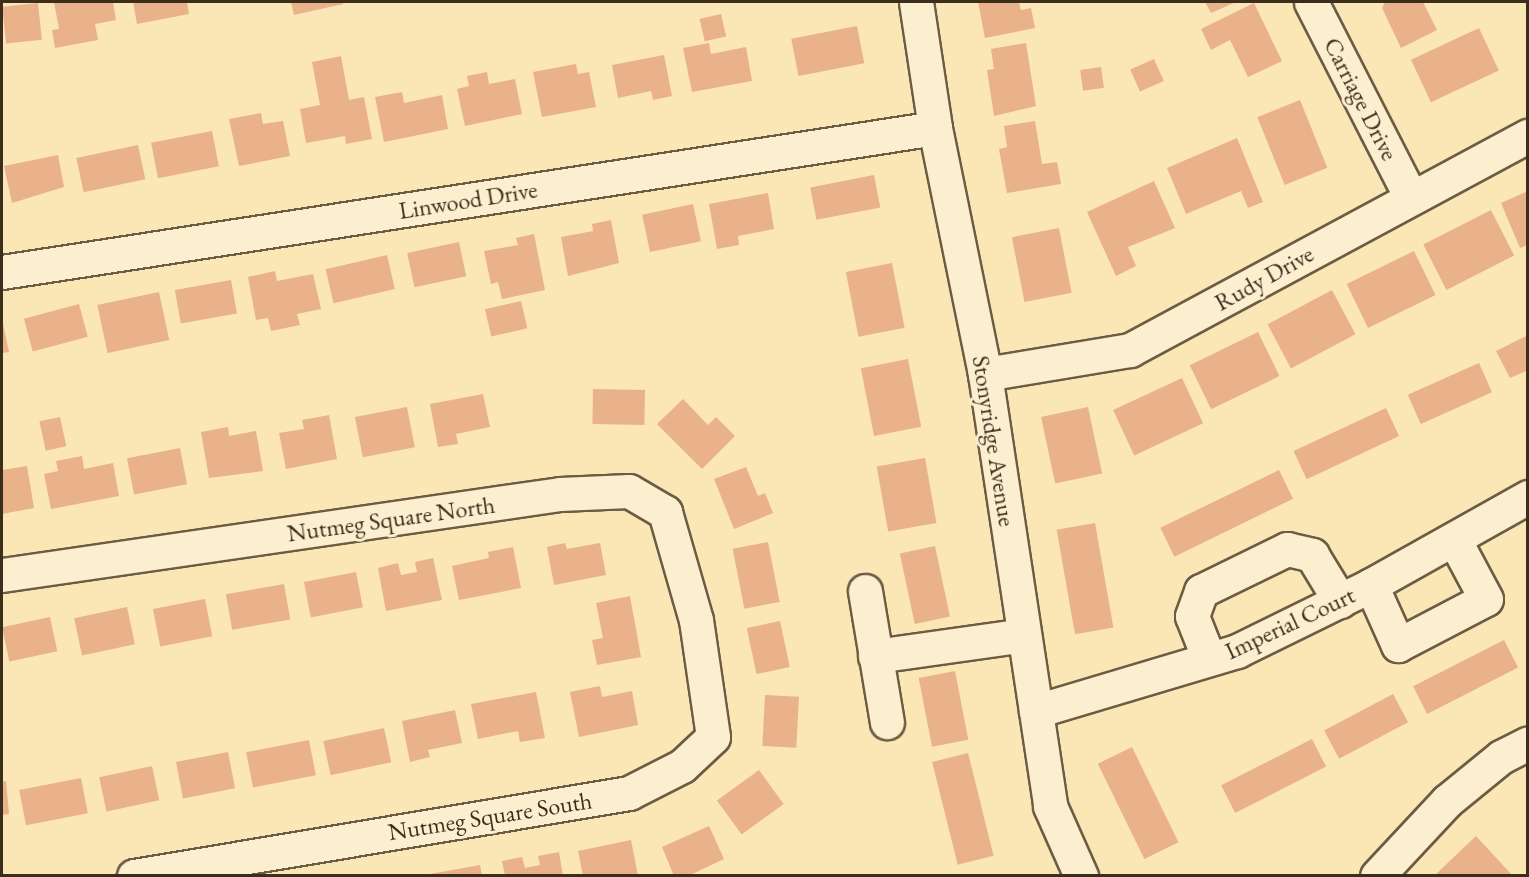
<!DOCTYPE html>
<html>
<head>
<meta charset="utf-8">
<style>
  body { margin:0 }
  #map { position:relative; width:1529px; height:877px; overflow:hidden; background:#fbe6b5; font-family:"EB Garamond",serif }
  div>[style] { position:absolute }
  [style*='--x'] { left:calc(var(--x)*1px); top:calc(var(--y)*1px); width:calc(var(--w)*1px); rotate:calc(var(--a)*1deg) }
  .building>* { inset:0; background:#e9b28a; transform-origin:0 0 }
  .roads { filter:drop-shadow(2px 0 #6c5c43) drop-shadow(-2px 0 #6c5c43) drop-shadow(0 2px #6c5c43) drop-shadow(0 -2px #6c5c43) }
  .minor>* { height:33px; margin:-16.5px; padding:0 16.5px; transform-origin:16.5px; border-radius:16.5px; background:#fcefcf }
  span { translate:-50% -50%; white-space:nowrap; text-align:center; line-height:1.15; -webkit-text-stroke:6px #fcefcf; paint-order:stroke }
  .street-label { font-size:24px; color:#3c2e1d }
  .frame { position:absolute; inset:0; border:3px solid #3c2e1d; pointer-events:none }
</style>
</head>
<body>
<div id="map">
  <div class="building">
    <div style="clip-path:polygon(54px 2px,113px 2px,116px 20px,95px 24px,98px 40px,55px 48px,52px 30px,59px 29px)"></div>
    <div style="clip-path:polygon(133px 2px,187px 2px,189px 14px,137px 24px)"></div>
    <div style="clip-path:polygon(291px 2px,343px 2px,343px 4px,294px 15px)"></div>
    <div style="clip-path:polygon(978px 2px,1019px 2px,1021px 10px,1031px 8px,1035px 28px,985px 38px)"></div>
    <div style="clip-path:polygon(1205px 2px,1236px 2px,1211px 13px)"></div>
    <div style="clip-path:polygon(1385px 2px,1423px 2px,1437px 30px,1401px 48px,1382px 8px)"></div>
    <div style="left:38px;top:3px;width:37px;height:36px;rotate:84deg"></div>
    <div style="clip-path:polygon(1254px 3px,1282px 61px,1248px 77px,1230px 40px,1211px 50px,1201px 29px)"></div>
    <div style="left:721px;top:14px;width:23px;height:22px;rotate:77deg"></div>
    <div style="left:857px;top:26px;width:38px;height:67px;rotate:79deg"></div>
    <div style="left:1479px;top:28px;width:47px;height:75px;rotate:65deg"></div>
    <div style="clip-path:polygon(709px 43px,711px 54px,746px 47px,752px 81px,692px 92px,683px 48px)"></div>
    <div style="clip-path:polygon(1026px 43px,1036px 106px,994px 116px,987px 70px,994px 69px,991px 49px)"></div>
    <div style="clip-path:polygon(664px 55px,672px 96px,653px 100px,651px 91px,618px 98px,612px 65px)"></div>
    <div style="clip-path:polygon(341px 56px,349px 100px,364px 97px,372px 139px,346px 144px,345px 136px,306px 143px,300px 109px,320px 105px,312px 62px)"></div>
    <div style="left:1154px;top:59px;width:24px;height:26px;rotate:66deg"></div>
    <div style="clip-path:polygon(576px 64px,578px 74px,589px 72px,596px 107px,542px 117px,533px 72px)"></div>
    <div style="left:1101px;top:67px;width:21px;height:21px;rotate:82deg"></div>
    <div style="clip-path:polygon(487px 72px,489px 84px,515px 79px,522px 114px,465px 126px,457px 89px,469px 86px,467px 76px)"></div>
    <div style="clip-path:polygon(402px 92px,404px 103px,442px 95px,448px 129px,384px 142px,375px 97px)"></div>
    <div style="left:1300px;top:100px;width:73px;height:46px;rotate:68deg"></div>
    <div style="clip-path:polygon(261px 113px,263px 124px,283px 121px,290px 156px,239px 166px,229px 119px)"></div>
    <div style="clip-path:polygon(1035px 121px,1042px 164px,1057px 162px,1061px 184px,1007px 193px,999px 149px,1007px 147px,1004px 126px)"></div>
    <div style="left:212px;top:131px;width:36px;height:62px;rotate:79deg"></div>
    <div style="clip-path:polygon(1237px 138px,1263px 202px,1248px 208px,1241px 191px,1186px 214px,1167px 168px)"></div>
    <div style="left:138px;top:145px;width:35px;height:63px;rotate:78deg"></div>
    <div style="clip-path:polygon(58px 155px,64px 187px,12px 203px,4px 166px)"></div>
    <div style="left:874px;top:175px;width:33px;height:65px;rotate:79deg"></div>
    <div style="clip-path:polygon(1154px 181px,1175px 228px,1128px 247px,1136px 266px,1116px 276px,1087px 212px)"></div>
    <div style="clip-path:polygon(1528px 191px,1528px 245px,1520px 248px,1501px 203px)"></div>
    <div style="clip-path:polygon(768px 193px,774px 229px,738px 236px,739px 245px,717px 249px,709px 204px)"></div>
    <div style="left:693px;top:204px;width:38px;height:52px;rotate:78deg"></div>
    <div style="left:1491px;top:210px;width:51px;height:76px;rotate:63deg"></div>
    <div style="clip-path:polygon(611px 220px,619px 263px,568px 276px,561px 237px,593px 231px,592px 224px)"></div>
    <div style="left:1059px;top:228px;width:66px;height:48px;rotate:79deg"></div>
    <div style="clip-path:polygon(534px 234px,545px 290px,502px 299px,498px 282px,491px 284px,484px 251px,518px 245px,516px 238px)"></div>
    <div style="left:459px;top:242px;width:35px;height:53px;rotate:78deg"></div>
    <div style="left:1414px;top:251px;width:49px;height:75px;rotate:64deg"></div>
    <div style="left:387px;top:255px;width:35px;height:63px;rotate:77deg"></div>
    <div style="left:892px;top:263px;width:66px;height:47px;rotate:79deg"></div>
    <div style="clip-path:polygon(275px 271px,277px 281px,313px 274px,321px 309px,297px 314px,300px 325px,271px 331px,268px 318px,256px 320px,248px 277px)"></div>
    <div style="left:231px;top:280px;width:34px;height:57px;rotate:80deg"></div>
    <div style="left:1332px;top:290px;width:50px;height:73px;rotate:62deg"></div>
    <div style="left:159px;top:292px;width:49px;height:63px;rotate:78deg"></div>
    <div style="left:521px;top:301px;width:28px;height:37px;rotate:77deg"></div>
    <div style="left:79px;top:304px;width:34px;height:57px;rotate:75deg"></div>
    <div style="clip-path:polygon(2px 319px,9px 352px,2px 353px)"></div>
    <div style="left:1258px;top:332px;width:49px;height:76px;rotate:64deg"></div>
    <div style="clip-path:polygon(1528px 335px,1528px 370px,1510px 378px,1496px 351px)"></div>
    <div style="left:908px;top:359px;width:69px;height:48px;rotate:79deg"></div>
    <div style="left:1479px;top:363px;width:32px;height:78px;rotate:66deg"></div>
    <div style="left:1182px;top:378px;width:50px;height:76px;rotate:65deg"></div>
    <div style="left:593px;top:389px;width:52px;height:35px;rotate:1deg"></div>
    <div style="clip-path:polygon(483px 394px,490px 427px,456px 434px,458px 444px,438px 447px,430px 404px)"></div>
    <div style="clip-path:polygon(683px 399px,708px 425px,716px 417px,735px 436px,702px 469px,657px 424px)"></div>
    <div style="left:407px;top:407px;width:41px;height:53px;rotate:79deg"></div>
    <div style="left:1088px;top:407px;width:68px;height:48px;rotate:78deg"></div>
    <div style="left:1386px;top:408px;width:31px;height:102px;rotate:65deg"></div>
    <div style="clip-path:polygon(329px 415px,337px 459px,286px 469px,279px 433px,304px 429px,302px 420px)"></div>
    <div style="left:60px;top:417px;width:30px;height:21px;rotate:78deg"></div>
    <div style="clip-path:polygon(228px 427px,229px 436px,256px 431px,263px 471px,209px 478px,201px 432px)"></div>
    <div style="left:180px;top:448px;width:37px;height:54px;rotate:79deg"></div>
    <div style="clip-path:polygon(82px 456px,84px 469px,113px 463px,119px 496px,51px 509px,44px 474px,58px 471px,56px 461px)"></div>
    <div style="left:925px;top:458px;width:66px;height:49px;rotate:80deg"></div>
    <div style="clip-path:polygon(27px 466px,34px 508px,2px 514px,2px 470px)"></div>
    <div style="clip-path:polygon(746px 467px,758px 496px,765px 493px,773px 513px,734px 529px,714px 479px)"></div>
    <div style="left:1279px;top:470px;width:32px;height:132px;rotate:64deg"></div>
    <div style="left:1095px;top:523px;width:106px;height:39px;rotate:80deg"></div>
    <div style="left:768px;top:542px;width:61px;height:36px;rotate:79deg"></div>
    <div style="clip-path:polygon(565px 543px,567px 549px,600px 543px,606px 575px,554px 585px,547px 547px)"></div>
    <div style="left:935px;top:546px;width:72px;height:36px;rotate:78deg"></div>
    <div style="clip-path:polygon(513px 547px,521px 588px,459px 600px,452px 566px,489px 558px,488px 552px)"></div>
    <div style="clip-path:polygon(433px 558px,442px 600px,386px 611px,378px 568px,398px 563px,401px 575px,417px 572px,415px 562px)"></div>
    <div style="left:356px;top:572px;width:36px;height:53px;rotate:79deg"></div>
    <div style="left:284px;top:584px;width:36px;height:59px;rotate:80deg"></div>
    <div style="clip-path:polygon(630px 596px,641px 657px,597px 665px,592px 640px,603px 638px,596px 603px)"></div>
    <div style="left:205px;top:599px;width:38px;height:53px;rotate:79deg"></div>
    <div style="left:127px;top:607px;width:38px;height:54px;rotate:78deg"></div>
    <div style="left:50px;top:617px;width:35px;height:49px;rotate:78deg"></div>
    <div style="left:780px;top:621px;width:47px;height:34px;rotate:78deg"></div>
    <div style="left:1504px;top:640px;width:31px;height:102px;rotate:63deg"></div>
    <div style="left:955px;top:671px;width:70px;height:37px;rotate:79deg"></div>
    <div style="clip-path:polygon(600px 686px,602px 697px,632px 691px,638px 725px,579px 737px,570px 692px)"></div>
    <div style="clip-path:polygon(536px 692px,545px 738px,520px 742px,518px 731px,478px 739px,471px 704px)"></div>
    <div style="left:1393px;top:694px;width:32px;height:78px;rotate:62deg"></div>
    <div style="left:765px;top:695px;width:34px;height:51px;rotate:3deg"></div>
    <div style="clip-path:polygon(455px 710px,462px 743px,428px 750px,430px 757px,410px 762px,402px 721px)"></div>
    <div style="left:384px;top:728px;width:35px;height:62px;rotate:78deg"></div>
    <div style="left:1312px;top:739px;width:31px;height:102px;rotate:63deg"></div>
    <div style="left:309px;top:740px;width:36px;height:64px;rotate:79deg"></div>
    <div style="left:1132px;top:747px;width:106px;height:38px;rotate:64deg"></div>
    <div style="left:228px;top:752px;width:37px;height:53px;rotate:79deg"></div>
    <div style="left:968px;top:753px;width:106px;height:37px;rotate:76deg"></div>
    <div style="left:152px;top:766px;width:35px;height:54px;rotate:78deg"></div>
    <div style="left:759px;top:770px;width:42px;height:52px;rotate:54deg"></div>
    <div style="left:81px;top:778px;width:36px;height:63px;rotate:79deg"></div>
    <div style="clip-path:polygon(6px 781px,9px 814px,2px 815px,2px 782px)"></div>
    <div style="clip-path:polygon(709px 826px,724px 859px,688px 876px,674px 876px,662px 847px)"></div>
    <div style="clip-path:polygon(1476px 836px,1513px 876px,1434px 876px)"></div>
    <div style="clip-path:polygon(631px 840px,638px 876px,583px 876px,578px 851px)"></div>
    <div style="clip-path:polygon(559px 852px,563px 876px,505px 876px,502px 861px,522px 857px,525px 868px,540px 865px,538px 856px)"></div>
    <div style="clip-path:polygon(480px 865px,482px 876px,430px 876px,430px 874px)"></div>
  </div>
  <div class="roads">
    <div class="minor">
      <div style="--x:916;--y:2;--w:127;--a:81.4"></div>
      <div style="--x:935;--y:128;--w:251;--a:78.5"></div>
      <div style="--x:985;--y:374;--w:437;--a:81.4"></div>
      <div style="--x:1050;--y:806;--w:77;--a:66.1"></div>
      <div style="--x:1311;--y:2;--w:219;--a:62.9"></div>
      <div style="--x:2;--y:272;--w:944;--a:-8.77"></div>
      <div style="--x:985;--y:374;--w:147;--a:-9.4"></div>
      <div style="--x:1130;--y:350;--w:452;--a:-28.3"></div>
      <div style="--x:2;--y:575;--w:564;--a:-8.26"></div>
      <div style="--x:560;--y:494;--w:69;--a:-2.5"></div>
      <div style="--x:629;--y:491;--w:42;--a:30.3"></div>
      <div style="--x:665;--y:512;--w:112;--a:74"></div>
      <div style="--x:696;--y:620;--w:118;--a:81.7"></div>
      <div style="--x:713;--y:737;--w:42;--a:136.9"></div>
      <div style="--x:682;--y:766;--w:59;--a:153"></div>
      <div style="--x:629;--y:793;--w:502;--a:170.48"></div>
      <div style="--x:1371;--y:585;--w:66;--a:65.8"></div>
      <div style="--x:1398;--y:645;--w:99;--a:-27.6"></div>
      <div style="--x:1486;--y:599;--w:68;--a:-118.1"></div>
      <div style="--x:865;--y:591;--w:133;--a:80.5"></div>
      <div style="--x:875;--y:656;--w:150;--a:-8"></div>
      <div style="--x:1209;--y:659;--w:46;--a:-111.6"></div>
      <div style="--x:1192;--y:616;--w:27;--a:-70"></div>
      <div style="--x:1201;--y:591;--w:96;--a:-26"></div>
      <div style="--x:1287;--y:549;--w:26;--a:13"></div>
      <div style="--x:1312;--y:555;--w:54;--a:58.7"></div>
      <div style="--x:1036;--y:711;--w:210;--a:-16.6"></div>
      <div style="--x:1237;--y:651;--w:149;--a:-26.2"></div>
      <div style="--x:1371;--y:585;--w:180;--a:-29.3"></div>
      <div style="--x:1377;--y:876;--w:103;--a:-47"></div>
      <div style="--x:1447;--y:801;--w:70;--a:-39.2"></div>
      <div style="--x:1501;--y:757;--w:30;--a:-27"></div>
    </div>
  </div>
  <div class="street-label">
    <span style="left:1361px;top:99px;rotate:63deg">Carriage Drive</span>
    <span style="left:468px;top:200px;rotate:-9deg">Linwood Drive</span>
    <span style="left:1264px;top:278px;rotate:-29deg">Rudy Drive</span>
    <span style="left:994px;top:441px;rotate:81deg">Stonyridge Avenue</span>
    <span style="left:391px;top:519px;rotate:-8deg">Nutmeg Square North</span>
    <span style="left:1290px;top:623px;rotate:-25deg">Imperial Court</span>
    <span style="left:490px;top:816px;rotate:-9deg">Nutmeg Square South</span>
  </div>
  <div class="frame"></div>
</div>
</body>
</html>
